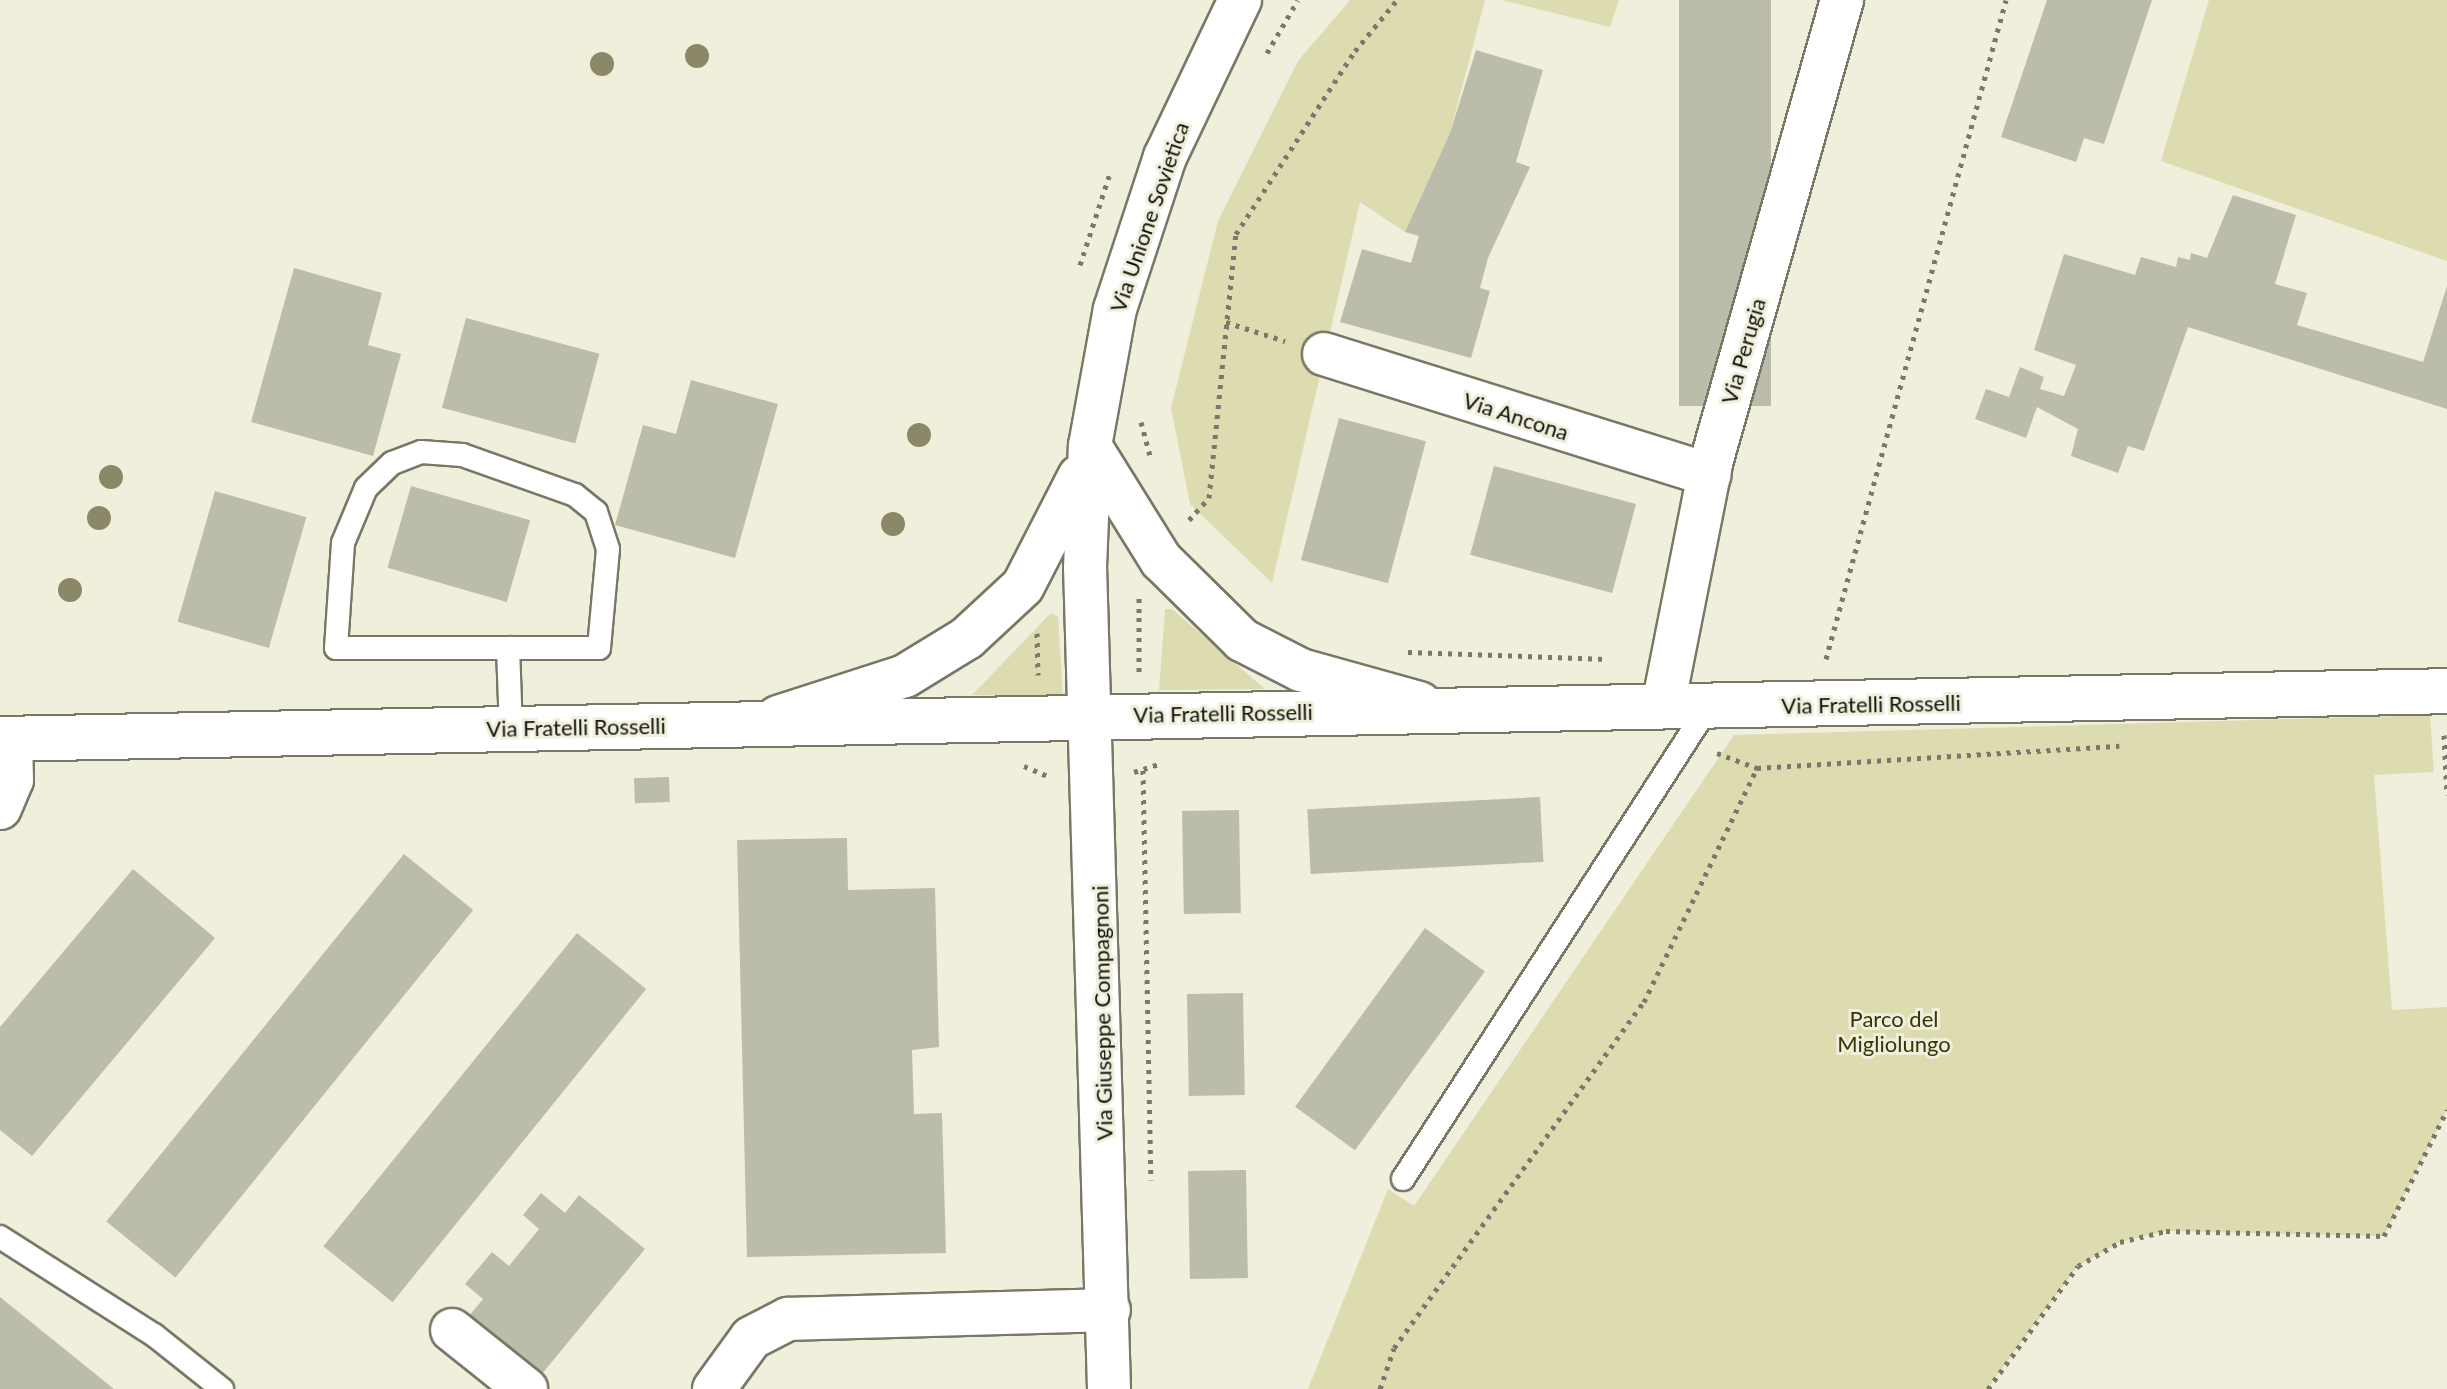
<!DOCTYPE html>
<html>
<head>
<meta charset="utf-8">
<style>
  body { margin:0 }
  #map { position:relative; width:2447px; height:1389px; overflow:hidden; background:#efefdc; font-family:Lato,sans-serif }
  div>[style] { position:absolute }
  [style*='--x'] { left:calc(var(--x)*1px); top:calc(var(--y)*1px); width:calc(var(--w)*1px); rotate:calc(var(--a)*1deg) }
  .green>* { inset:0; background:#dddcb0 }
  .building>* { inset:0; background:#bcbcaa; transform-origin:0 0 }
  .path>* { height:5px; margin-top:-2.5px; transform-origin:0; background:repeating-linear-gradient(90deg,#78786c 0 4px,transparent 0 10px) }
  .roads { filter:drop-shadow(2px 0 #787867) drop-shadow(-2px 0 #787867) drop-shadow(0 2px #787867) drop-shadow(0 -2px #787867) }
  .lane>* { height:22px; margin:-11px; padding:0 11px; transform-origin:11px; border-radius:11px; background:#fff }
  .street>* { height:42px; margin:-21px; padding:0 21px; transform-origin:21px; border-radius:21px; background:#fff }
  .secondary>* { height:44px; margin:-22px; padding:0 22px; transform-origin:22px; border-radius:22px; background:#fff }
  .trees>* { width:24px; height:24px; margin:-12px; border-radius:50%; background:#8a8867 }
  span { translate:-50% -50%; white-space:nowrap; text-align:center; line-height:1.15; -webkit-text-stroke:6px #efefdc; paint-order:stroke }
  .street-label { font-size:22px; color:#12120c }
  .park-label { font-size:22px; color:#373408 }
</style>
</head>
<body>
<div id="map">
  <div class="green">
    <div style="clip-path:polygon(1350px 0,1485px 0,1450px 133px,1405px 232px,1360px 202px,1272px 583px,1190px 504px,1171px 408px,1218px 221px,1298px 61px)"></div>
    <div style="clip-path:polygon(1502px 0,1619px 0,1610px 27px)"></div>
    <div style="clip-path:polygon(2209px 0,2447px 0,2447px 261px,2161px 161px)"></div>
    <div style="clip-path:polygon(1165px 609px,1172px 609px,1265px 689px,1159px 690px)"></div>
    <div style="clip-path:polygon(1051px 613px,1058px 617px,1063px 696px,972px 695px)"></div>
    <div style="clip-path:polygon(2430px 715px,2434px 772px,2374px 775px,2392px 1010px,2447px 1007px,2447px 1110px,2384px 1236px,2166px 1231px,2120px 1242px,2078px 1266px,1987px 1389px,1308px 1389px,1388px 1189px,1414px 1206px,1734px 735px)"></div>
  </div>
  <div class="building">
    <div style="left:1679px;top:0;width:92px;height:406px"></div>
    <div style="clip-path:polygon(2047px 0,2152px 0,2104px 144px,2084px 138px,2076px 162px,2001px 137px)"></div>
    <div style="clip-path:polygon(1476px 50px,1543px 70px,1516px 162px,1530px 167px,1488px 258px,1480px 288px,1490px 291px,1471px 358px,1340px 322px,1362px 249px,1411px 263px,1419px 236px,1405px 232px,1450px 133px)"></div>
    <div style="clip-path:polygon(2233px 195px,2296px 215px,2275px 284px,2307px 293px,2297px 325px,2423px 362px,2447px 286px,2447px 409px,2188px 327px,2144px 451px,2128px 446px,2118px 473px,2071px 456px,2078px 429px,2037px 407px,2026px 438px,1975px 419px,1986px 389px,2009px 397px,2020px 367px,2044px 377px,2040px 389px,2064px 396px,2076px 365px,2034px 350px,2064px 254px,2135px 275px,2141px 257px,2176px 267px,2178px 257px,2190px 260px,2191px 253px,2207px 258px)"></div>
    <div style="clip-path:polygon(294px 268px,382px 293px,368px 345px,401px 354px,373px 456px,251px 422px)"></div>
    <div style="left:466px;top:318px;width:138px;height:93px;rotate:15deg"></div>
    <div style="clip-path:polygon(691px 380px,778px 404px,735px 558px,615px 525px,643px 425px,676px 434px)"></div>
    <div style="left:1339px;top:418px;width:90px;height:147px;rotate:15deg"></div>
    <div style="left:1494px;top:466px;width:147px;height:92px;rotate:15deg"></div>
    <div style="left:411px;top:486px;width:124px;height:85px;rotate:16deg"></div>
    <div style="left:215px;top:491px;width:95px;height:136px;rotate:16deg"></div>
    <div style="left:669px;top:777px;width:25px;height:35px;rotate:88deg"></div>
    <div style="left:1540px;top:797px;width:65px;height:233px;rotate:87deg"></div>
    <div style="left:1239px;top:810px;width:103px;height:57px;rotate:89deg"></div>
    <div style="clip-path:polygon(847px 838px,848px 890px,935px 888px,939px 1047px,912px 1050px,914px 1114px,942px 1113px,946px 1253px,747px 1257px,737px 840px)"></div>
    <div style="left:404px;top:854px;width:89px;height:473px;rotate:39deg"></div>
    <div style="clip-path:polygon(133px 869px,215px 938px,32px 1156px,0 1130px,0 1027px)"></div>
    <div style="left:1425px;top:928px;width:74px;height:221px;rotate:36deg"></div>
    <div style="left:577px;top:933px;width:89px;height:403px;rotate:39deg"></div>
    <div style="left:1243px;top:993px;width:102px;height:56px;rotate:89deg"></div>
    <div style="left:1246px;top:1170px;width:108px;height:58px;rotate:89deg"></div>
    <div style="clip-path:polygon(541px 1193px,565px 1213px,579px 1195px,645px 1249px,541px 1375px,469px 1316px,483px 1299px,465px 1284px,492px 1252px,509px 1266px,539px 1229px,523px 1215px)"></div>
    <div style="clip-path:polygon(0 1297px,114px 1389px,0 1389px)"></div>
  </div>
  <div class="path">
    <div style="--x:1267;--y:53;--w:61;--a:-59.7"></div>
    <div style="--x:1080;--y:265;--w:97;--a:-71.9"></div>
    <div style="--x:1226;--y:322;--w:62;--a:17.9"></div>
    <div style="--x:1141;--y:422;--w:34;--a:75"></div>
    <div style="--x:1189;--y:520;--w:30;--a:-48"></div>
    <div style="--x:1209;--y:498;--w:265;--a:-84.2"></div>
    <div style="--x:1236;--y:234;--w:218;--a:-57"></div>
    <div style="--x:1355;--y:51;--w:66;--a:-50.5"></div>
    <div style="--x:1139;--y:598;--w:74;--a:90"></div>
    <div style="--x:1037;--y:633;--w:42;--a:88.6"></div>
    <div style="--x:1408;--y:652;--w:198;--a:2"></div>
    <div style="--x:1826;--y:659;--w:683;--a:-74.72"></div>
    <div style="--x:2444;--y:735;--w:60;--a:87.1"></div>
    <div style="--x:1717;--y:753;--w:43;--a:20.6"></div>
    <div style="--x:1757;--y:768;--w:363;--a:-3.5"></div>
    <div style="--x:1024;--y:766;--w:26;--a:23"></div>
    <div style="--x:1143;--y:770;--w:410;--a:88.9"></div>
    <div style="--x:1134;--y:772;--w:25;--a:-18"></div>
    <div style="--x:1380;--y:1389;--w:43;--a:-71.1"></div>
    <div style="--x:1394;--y:1348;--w:427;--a:-54.2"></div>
    <div style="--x:1644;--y:1002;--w:260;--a:-64.2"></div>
    <div style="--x:1988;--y:1389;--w:152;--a:-53.8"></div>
    <div style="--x:2078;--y:1266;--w:48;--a:-29.7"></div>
    <div style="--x:2120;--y:1242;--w:47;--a:-13.4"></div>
    <div style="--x:2166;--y:1231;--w:218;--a:1.3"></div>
    <div style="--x:2384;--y:1236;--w:141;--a:-63.4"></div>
  </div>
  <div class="roads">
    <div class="lane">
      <div style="--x:508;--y:648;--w:91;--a:0"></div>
      <div style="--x:599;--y:648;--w:99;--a:-84.8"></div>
      <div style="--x:608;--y:549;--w:39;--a:-108"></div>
      <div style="--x:596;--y:512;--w:27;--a:-141"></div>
      <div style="--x:575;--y:495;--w:120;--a:-160.5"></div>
      <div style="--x:462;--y:455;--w:41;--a:-175.8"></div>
      <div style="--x:421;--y:452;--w:31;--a:159"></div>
      <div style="--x:392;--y:463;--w:36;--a:136"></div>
      <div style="--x:366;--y:488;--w:60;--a:112.7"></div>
      <div style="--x:343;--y:543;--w:105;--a:93.8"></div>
      <div style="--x:336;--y:648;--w:172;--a:0"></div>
      <div style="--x:508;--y:648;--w:81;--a:87.9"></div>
      <div style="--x:1403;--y:1179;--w:562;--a:-57.13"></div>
      <div style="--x:0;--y:1237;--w:183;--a:32.5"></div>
      <div style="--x:154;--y:1335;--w:87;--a:38.5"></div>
    </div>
    <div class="street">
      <div style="--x:1324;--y:354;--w:404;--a:17.4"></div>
      <div style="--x:1090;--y:446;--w:134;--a:58.1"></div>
      <div style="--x:1161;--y:560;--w:114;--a:44.6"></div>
      <div style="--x:1242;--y:640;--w:66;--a:27"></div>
      <div style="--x:1301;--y:670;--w:123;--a:15.6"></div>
      <div style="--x:1663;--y:706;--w:248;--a:-78.8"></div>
      <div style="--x:1711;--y:463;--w:481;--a:-74.2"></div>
      <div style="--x:778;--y:717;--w:133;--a:-17.9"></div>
      <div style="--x:905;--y:676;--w:73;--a:-31.5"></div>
      <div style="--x:967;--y:638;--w:76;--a:-42.9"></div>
      <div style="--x:1023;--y:586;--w:123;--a:-62.8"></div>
      <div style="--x:0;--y:808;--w:30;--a:-67"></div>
      <div style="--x:12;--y:780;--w:40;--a:-91.4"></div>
      <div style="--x:452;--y:1330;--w:95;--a:38.6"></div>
      <div style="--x:714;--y:1389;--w:63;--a:-54"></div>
      <div style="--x:751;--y:1338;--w:42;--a:-27.2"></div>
      <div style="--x:788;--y:1319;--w:321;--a:-1.6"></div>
      <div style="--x:1109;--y:1389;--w:821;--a:-91.67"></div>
      <div style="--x:1085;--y:568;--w:122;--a:-87.7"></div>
      <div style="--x:1090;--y:446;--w:139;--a:-79.7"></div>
      <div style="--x:1115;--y:309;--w:160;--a:-71.8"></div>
      <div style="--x:1165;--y:157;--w:174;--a:-64.5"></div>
    </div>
    <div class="secondary">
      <div style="--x:0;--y:739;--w:2447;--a:-1.12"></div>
    </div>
  </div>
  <div class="trees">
    <div style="left:697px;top:56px"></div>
    <div style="left:602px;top:64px"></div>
    <div style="left:919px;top:435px"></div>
    <div style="left:111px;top:477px"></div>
    <div style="left:99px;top:518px"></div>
    <div style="left:893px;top:524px"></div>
    <div style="left:70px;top:590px"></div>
  </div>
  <div class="street-label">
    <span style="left:1149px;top:217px;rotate:-71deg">Via Unione Sovietica</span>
    <span style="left:1743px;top:351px;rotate:-74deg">Via Perugia</span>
    <span style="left:1516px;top:416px;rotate:18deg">Via Ancona</span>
    <span style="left:1871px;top:704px;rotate:-1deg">Via Fratelli Rosselli</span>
    <span style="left:1223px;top:713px;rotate:-1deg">Via Fratelli Rosselli</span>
    <span style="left:576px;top:727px;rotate:-1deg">Via Fratelli Rosselli</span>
    <span style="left:1102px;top:1013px;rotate:-91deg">Via Giuseppe Compagnoni</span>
  </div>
  <div class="park-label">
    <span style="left:1894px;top:1031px">Parco del<br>Migliolungo</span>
  </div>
</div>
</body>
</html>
